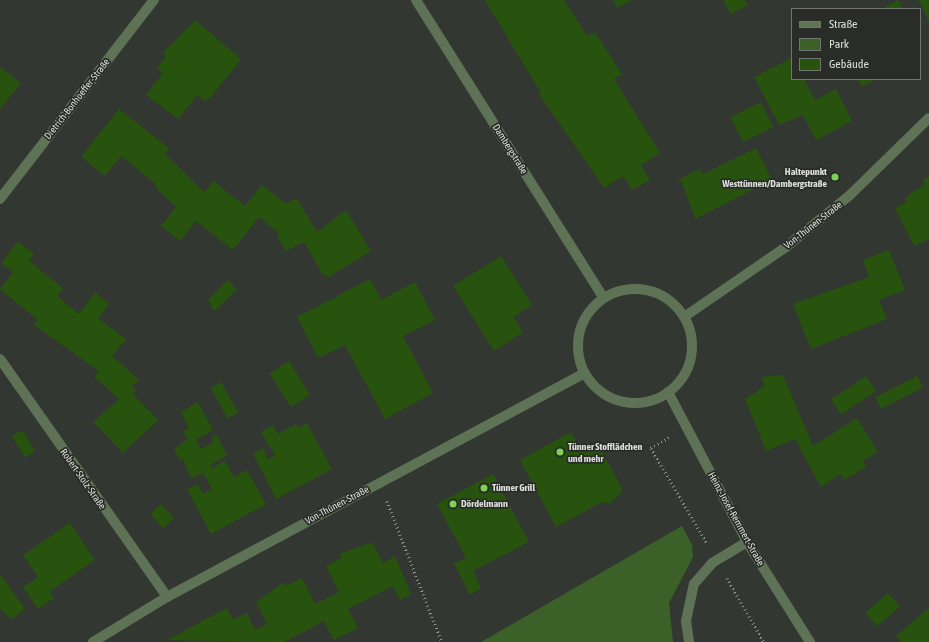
<!DOCTYPE html>
<html>
<head>
<meta charset="utf-8">
<style>
  body { margin:0 }
  #map { position:relative; width:929px; height:642px; overflow:hidden; background:#333731; font-family:"Asap Condensed",sans-serif }
  div>[style] { position:absolute }
  [style*='--x'] { left:calc(var(--x)*1px); top:calc(var(--y)*1px); width:calc(var(--w)*1px); rotate:calc(var(--a)*1deg) }
  .green>* { inset:0; background:#3b6129 }
  .building>* { inset:0; background:#27530e; transform-origin:0 0 }
  .path>* { height:2.5px; margin-top:-1.25px; transform-origin:0; background:repeating-linear-gradient(90deg,#8e928d 0 1px,transparent 0 4px) }
  .service>* { height:10px; margin:-5px; padding:0 5px; transform-origin:5px; border-radius:5px; background:#5e7256 }
  .minor>* { height:10px; margin:-5px; padding:0 5px; transform-origin:5px; border-radius:5px; background:#5e7256 }
  .minor>.ring { margin:-5px; padding:0; box-sizing:content-box; background:none; border:10px solid #5e7256; border-radius:50% }
  .dots>* { width:11px; height:11px; translate:-50% -50%; box-sizing:border-box; border:2px solid #292c27; border-radius:50% }
  span { translate:-50% -50%; white-space:nowrap; text-align:center; line-height:1.15; -webkit-text-stroke:3.5px #292c27; paint-order:stroke }
  .street-label { font-size:10px; color:#dcdfdb }
  .poi-label { font-size:10px; color:#dcdfdb; font-weight:700 }
  .right { translate:-100% -50%; text-align:right }
  .left { translate:0 -50%; text-align:left }
  .legend { position:absolute; left:791px; top:8px; width:130px; height:72px; box-sizing:border-box; background:#292c27; border:1px solid #71746f; margin:0; padding:5px 7px; list-style:none; font-size:12px; color:#dcdfdb }
  .legend li { display:flex; align-items:center; gap:8px; height:20px }
  .legend b { width:20px; border:1px solid #71746f }
</style>
</head>
<body>
<div id="map">
  <div class="green">
    <div style="clip-path:polygon(682px 526px,692px 545px,693px 557px,669px 603px,673px 642px,481px 642px)"></div>
  </div>
  <div class="building">
    <div style="clip-path:polygon(485px 0,564px 0,587px 36px,595px 32px,622px 74px,614px 79px,660px 153px,641px 165px,650px 180px,632px 190px,623px 176px,604px 188px,539px 94px,541px 93px)"></div>
    <div style="clip-path:polygon(613px 0,632px 0,617px 8px)"></div>
    <div style="clip-path:polygon(723px 0,745px 0,748px 5px,731px 14px)"></div>
    <div style="clip-path:polygon(898px 0,903px 9px,881px 9px)"></div>
    <div style="clip-path:polygon(918px 0,929px 0,929px 21px)"></div>
    <div style="clip-path:polygon(195px 20px,241px 59px,211px 97px,205px 101px,197px 95px,178px 119px,146px 95px,163px 73px,157px 68px,166px 56px,163px 53px)"></div>
    <div style="clip-path:polygon(792px 58px,792px 79px,804px 79px,815px 100px,836px 89px,852px 121px,816px 140px,803px 115px,779px 125px,754px 77px)"></div>
    <div style="clip-path:polygon(0 67px,21px 83px,0 109px)"></div>
    <div style="clip-path:polygon(858px 79px,876px 79px,862px 87px)"></div>
    <div style="left:761px;top:102px;width:28px;height:34px;rotate:64deg"></div>
    <div style="clip-path:polygon(119px 109px,169px 148px,165px 154px,204px 192px,213px 181px,245px 206px,262px 185px,286px 204px,296px 198px,317px 232px,346px 210px,371px 251px,329px 277px,323px 275px,304px 242px,286px 251px,277px 237px,280px 234px,259px 217px,233px 250px,196px 221px,180px 241px,161px 226px,176px 207px,155px 187px,157px 185px,121px 156px,105px 176px,81px 157px)"></div>
    <div style="clip-path:polygon(756px 148px,772px 180px,695px 219px,681px 180px,676px 181px,700px 169px,703px 174px)"></div>
    <div style="clip-path:polygon(929px 176px,929px 239px,914px 246px,895px 208px,907px 202px,905px 198px,925px 184px,923px 180px)"></div>
    <div style="clip-path:polygon(18px 241px,34px 254px,29px 261px,63px 288px,57px 296px,79px 314px,95px 292px,109px 304px,98px 318px,126px 339px,112px 356px,139px 380px,132px 386px,136px 390px,133px 394px,158px 420px,123px 453px,93px 422px,119px 399px,94px 377px,99px 371px,34px 325px,38px 320px,0 289px,13px 272px,1px 263px)"></div>
    <div style="clip-path:polygon(889px 250px,905px 290px,879px 300px,887px 319px,811px 349px,793px 304px,869px 277px,863px 260px)"></div>
    <div style="clip-path:polygon(501px 256px,532px 305px,513px 317px,523px 332px,494px 351px,453px 286px)"></div>
    <div style="clip-path:polygon(370px 279px,381px 300px,415px 282px,435px 320px,403px 336px,433px 393px,385px 419px,345px 345px,318px 358px,297px 317px)"></div>
    <div style="clip-path:polygon(228px 280px,237px 290px,214px 311px,208px 300px)"></div>
    <div style="left:289px;top:361px;width:40px;height:23px;rotate:58deg"></div>
    <div style="clip-path:polygon(783px 375px,813px 446px,857px 418px,878px 452px,863px 460px,866px 467px,844px 480px,841px 474px,821px 487px,795px 439px,766px 451px,745px 399px,765px 386px,761px 377px)"></div>
    <div style="left:866px;top:376px;width:18px;height:42px;rotate:56deg"></div>
    <div style="left:917px;top:376px;width:13px;height:47px;rotate:63deg"></div>
    <div style="left:221px;top:382px;width:35px;height:12px;rotate:61deg"></div>
    <div style="clip-path:polygon(198px 402px,213px 430px,196px 440px,201px 449px,214px 442px,211px 437px,216px 434px,227px 455px,210px 465px,217px 479px,212px 468px,225px 461px,234px 477px,247px 470px,266px 504px,211px 534px,187px 489px,198px 484px,203px 494px,212px 489px,203px 473px,191px 479px,183px 459px,180px 460px,174px 449px,188px 439px,183px 431px,189px 428px,181px 412px)"></div>
    <div style="clip-path:polygon(307px 423px,332px 469px,276px 499px,253px 454px,263px 448px,268px 459px,275px 455px,261px 432px,273px 425px,278px 434px,296px 424px,298px 428px)"></div>
    <div style="left:22px;top:430px;width:25px;height:12px;rotate:58deg"></div>
    <div style="clip-path:polygon(571px 432px,582px 452px,598px 443px,623px 491px,609px 504px,602px 502px,556px 527px,520px 460px)"></div>
    <div style="clip-path:polygon(493px 474px,529px 542px,473px 571px,481px 588px,470px 595px,454px 563px,466px 558px,437px 504px)"></div>
    <div style="left:161px;top:504px;width:19px;height:15px;rotate:47deg"></div>
    <div style="clip-path:polygon(70px 523px,95px 560px,49px 592px,54px 598px,38px 609px,23px 587px,38px 577px,23px 555px)"></div>
    <div style="clip-path:polygon(372px 542px,383px 563px,395px 556px,411px 594px,400px 600px,393px 586px,348px 609px,358px 628px,334px 640px,324px 621px,284px 642px,167px 640px,227px 608px,233px 620px,247px 613px,255px 630px,267px 624px,256px 602px,284px 582px,286px 586px,302px 578px,315px 604px,339px 592px,326px 566px,342px 558px,340px 554px)"></div>
    <div style="clip-path:polygon(0 574px,25px 609px,11px 619px,0 609px)"></div>
    <div style="left:888px;top:593px;width:18px;height:30px;rotate:49deg"></div>
    <div style="clip-path:polygon(929px 608px,929px 642px,901px 642px,896px 636px)"></div>
  </div>
  <div class="path">
    <div style="--x:669;--y:438;--w:21;--a:151"></div>
    <div style="--x:651;--y:448;--w:110;--a:59.5"></div>
    <div style="--x:387;--y:501;--w:151;--a:68.7"></div>
    <div style="--x:727;--y:578;--w:74;--a:60"></div>
  </div>
  <div class="service">
    <div style="--x:689;--y:642;--w:21;--a:-98"></div>
    <div style="--x:686;--y:621;--w:38;--a:-78"></div>
    <div style="--x:694;--y:584;--w:28;--a:-49"></div>
    <div style="--x:712;--y:563;--w:41;--a:-31"></div>
  </div>
  <div class="minor">
    <div style="--x:416;--y:0;--w:352;--a:57.8"></div>
    <div style="--x:0;--y:199;--w:252;--a:-52.3"></div>
    <div class="ring" style="left:578px;top:289px;width:104px;height:104px"></div>
    <div style="--x:684;--y:317;--w:124;--a:-34.5"></div>
    <div style="--x:786;--y:247;--w:82;--a:-39.1"></div>
    <div style="--x:850;--y:195;--w:110;--a:-44.3"></div>
    <div style="--x:0;--y:359;--w:291;--a:54.9"></div>
    <div style="--x:668;--y:392;--w:170;--a:62.2"></div>
    <div style="--x:747;--y:542;--w:118;--a:57.8"></div>
    <div style="--x:93;--y:642;--w:87;--a:-31.3"></div>
    <div style="--x:167;--y:597;--w:474;--a:-28.2"></div>
  </div>
  <div class="dots">
    <div style="left:835px;top:177px;background:#7dd154"></div>
    <div style="left:560px;top:452px;background:#7dd154"></div>
    <div style="left:484px;top:488px;background:#7dd154"></div>
    <div style="left:453px;top:504px;background:#7dd154"></div>
  </div>
  <div class="street-label">
    <span style="left:77px;top:99px;rotate:-52deg">Dietrich-Bonhoeffer-Straße</span>
    <span style="left:510px;top:149px;rotate:58deg">Dambergstraße</span>
    <span style="left:813px;top:225px;rotate:-38deg">Von-Thünen-Straße</span>
    <span style="left:83px;top:479px;rotate:55deg">Robert-Stolz-Straße</span>
    <span style="left:337px;top:505px;rotate:-28deg">Von-Thünen-Straße</span>
    <span style="left:736px;top:519px;rotate:61deg">Heinz-Josef-Remmert-Straße</span>
  </div>
  <div class="poi-label">
    <span class="right" style="left:827px;top:177px">Haltepunkt<br>Westtünnen/Dambergstraße</span>
    <span class="left" style="left:568px;top:452px">Tünner Stofflädchen<br>und mehr</span>
    <span class="left" style="left:492px;top:488px">Tünner Grill</span>
    <span class="left" style="left:461px;top:504px">Dördelmann</span>
  </div>
  <ul class="legend">
  <li><b style="height:5px;background:#5e7256"></b>Straße</li>
  <li><b style="height:11px;background:#3b6129"></b>Park</li>
  <li><b style="height:11px;background:#27530e"></b>Gebäude</li>
  </ul>
</div>
</body>
</html>
